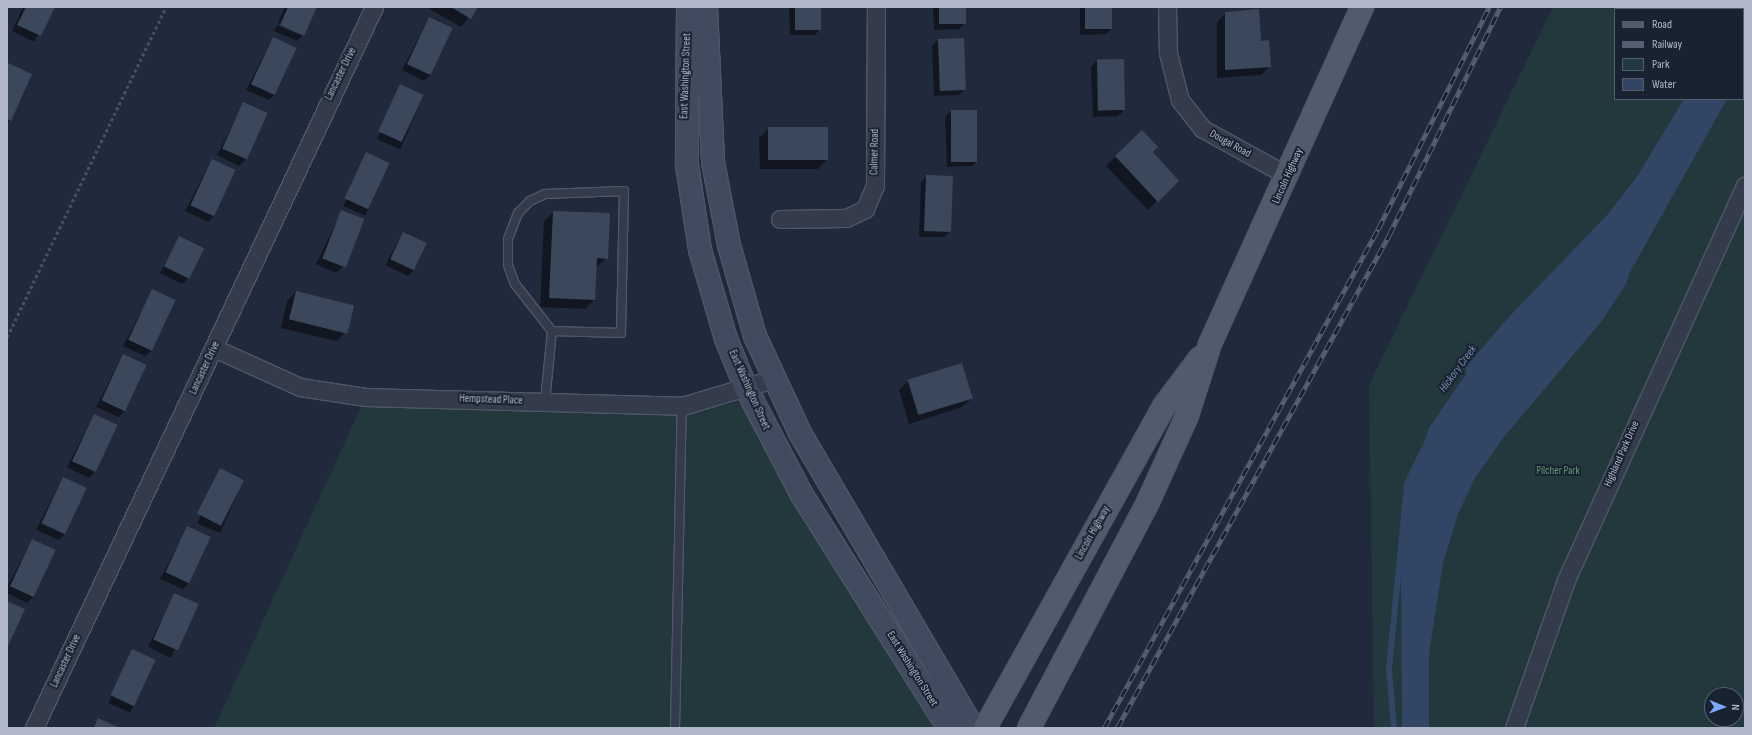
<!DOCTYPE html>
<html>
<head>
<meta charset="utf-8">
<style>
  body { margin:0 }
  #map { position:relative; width:1752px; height:735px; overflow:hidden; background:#202a3c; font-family:"Sofia Sans Condensed",sans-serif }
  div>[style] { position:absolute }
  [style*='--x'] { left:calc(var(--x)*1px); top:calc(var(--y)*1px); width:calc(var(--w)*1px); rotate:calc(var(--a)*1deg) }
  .green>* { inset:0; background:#22383d }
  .water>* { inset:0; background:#324565 }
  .shadow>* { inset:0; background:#0007; transform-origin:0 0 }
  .stream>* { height:5.5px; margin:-2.75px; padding:0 2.75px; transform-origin:2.75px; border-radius:2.75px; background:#324565 }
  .building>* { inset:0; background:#3b485b; transform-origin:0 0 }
  .path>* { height:2.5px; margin-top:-1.25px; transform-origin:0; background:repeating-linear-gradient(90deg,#40555a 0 3px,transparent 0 6px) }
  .roads { filter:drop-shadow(1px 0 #4f5766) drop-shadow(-1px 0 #4f5766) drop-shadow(0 1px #4f5766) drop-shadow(0 -1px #4f5766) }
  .lane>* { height:8px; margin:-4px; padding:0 4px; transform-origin:4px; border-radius:4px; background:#343c4c }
  .street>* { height:17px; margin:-8.5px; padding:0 8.5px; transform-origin:8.5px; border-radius:8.5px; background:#343c4c }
  .secondary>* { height:22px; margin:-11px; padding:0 11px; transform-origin:11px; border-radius:11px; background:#414b5f }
  .primary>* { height:22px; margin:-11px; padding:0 11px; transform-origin:11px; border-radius:11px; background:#515b6c }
  .rail>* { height:4.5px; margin-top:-2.25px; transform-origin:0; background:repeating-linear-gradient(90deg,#192230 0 9px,#556073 0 18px); box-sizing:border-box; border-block:1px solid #556073 }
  span { translate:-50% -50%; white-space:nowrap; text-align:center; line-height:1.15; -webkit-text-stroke:4px #192230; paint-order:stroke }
  .street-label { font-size:11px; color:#afb7c8 }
  .park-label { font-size:11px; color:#649b73 }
  .water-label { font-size:12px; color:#748cb2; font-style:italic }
  .frame { position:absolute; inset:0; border:8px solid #afb7c8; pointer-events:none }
  .legend { position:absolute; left:1614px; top:8px; width:130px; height:92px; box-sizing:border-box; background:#192230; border:1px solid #555e6d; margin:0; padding:5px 7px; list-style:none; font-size:12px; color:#afb7c8 }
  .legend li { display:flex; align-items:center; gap:8px; height:20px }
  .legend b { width:20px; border:1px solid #555e6d }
  .north { position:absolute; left:1704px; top:687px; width:40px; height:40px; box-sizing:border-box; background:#192230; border:1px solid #555e6d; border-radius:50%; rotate:91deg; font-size:11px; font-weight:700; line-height:16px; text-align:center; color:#afb7c8 }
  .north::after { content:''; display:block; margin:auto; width:14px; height:18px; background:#7da8ff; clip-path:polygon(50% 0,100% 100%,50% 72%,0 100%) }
</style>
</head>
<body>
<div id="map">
  <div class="green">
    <div style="clip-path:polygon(evenodd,1553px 7px,1745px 7px,1745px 728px,1374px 728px,1369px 385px,1553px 7px,1615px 9px,1743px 9px,1743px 99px,1615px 99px,1615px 9px,1553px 7px,1712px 695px,1736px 695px,1736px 719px,1712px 719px,1712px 695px)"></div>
    <div style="clip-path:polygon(739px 402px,950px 728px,214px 728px,362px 405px,688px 414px)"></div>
  </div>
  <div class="water">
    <div style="clip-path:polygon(1729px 7px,1745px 7px,1743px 64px,1743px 9px)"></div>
    <div style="clip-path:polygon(1684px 99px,1727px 99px,1629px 274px,1626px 284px,1601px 322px,1504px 437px,1475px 478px,1458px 514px,1443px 563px,1429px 654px,1429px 728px,1402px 728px,1401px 559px,1409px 486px,1429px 428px,1466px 374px,1466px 367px,1507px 319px,1608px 214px,1636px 178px)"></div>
  </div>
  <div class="shadow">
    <div style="clip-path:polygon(23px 7px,54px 7px,34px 42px,12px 31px)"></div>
    <div style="clip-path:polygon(285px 7px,316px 7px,303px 35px,297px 41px,274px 31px,277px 25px,302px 36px,278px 23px)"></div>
    <div style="clip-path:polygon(477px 7px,461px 27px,428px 8px,429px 7px)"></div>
    <div style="clip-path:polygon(789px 7px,820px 7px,821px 28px,815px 35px,790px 35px)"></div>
    <div style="clip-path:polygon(933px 7px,965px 7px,965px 23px,959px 29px,934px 30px)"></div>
    <div style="clip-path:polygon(1080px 7px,1111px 7px,1112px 28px,1106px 34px,1080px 35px)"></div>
    <div style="clip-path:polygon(1226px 13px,1270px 66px,1261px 75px,1217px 78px,1217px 22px)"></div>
    <div style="clip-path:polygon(429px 18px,430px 75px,424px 81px,402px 70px)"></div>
    <div style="clip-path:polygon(273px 38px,275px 94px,269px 100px,246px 90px)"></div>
    <div style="clip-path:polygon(938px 40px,965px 89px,959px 95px,934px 96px,932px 46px)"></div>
    <div style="clip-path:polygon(1097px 61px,1124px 110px,1118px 116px,1093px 117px,1091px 67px)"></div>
    <div style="clip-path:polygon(8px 64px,10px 120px,7px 123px,7px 65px)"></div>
    <div style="left:400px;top:86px;width:25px;height:58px;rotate:23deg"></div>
    <div style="clip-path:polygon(244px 103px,245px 160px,239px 166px,217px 155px)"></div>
    <div style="clip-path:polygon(951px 111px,978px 160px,972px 166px,947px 167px,945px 117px)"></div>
    <div style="clip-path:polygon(768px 129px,827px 159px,818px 169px,760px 169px,759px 138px)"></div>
    <div style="left:367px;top:153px;width:24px;height:58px;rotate:24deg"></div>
    <div style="clip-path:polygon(1151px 153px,1178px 181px,1148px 210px,1106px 166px,1116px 156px)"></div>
    <div style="clip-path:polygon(212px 160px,214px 216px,208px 222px,185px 211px)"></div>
    <div style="clip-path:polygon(927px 176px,950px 231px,944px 237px,919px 237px,921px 182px)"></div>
    <div style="clip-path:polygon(342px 211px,343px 267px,336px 273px,316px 264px)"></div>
    <div style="clip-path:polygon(553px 212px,609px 214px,607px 258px,596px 267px,594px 300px,585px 309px,540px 307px,544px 221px)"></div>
    <div style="clip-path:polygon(403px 233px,414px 270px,408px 276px,385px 265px)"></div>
    <div style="clip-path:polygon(180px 237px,188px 278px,182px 284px,160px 273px)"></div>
    <div style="clip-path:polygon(153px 290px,152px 350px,145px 356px,123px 346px)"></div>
    <div style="clip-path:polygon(296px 292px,346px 332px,337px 341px,281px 328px,287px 301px)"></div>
    <div style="clip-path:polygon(123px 355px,125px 411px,119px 417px,96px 407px)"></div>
    <div style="clip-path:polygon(908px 381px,972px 398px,962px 407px,909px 424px,899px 390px)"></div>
    <div style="clip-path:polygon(94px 415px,95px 472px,89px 478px,67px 467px)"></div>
    <div style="left:220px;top:470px;width:25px;height:58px;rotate:23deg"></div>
    <div style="clip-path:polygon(63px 478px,65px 534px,59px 540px,36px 530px)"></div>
    <div style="clip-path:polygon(188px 527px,189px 583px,183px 589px,160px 579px)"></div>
    <div style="clip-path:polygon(32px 541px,33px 597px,27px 603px,7px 593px,7px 587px)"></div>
    <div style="left:175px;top:594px;width:25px;height:59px;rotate:27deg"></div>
    <div style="left:132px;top:650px;width:24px;height:58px;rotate:24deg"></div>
    <div style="clip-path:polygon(98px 719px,118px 728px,91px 728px)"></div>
  </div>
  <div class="stream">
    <div style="--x:1394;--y:728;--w:59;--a:-94.8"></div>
    <div style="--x:1389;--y:669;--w:186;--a:-84.4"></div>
    <div style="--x:1407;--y:484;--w:39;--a:-64"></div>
  </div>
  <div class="building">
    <div style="clip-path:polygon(26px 7px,55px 7px,41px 36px,17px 25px)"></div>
    <div style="clip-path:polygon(288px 7px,317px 7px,304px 36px,280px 25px)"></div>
    <div style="clip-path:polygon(451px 7px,478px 7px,471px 19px)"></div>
    <div style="left:795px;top:7px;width:26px;height:23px"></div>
    <div style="left:939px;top:7px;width:27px;height:17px"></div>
    <div style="left:1085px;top:7px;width:27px;height:22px"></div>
    <div style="clip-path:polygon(1259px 9px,1261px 41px,1269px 40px,1271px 67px,1225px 70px,1225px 12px)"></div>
    <div style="left:429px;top:17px;width:26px;height:52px;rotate:25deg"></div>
    <div style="left:273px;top:37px;width:26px;height:52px;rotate:25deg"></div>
    <div style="left:964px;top:38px;width:52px;height:26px;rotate:88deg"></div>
    <div style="left:1124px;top:59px;width:51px;height:27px;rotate:89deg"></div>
    <div style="clip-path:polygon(8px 63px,32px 74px,11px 121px,7px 119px)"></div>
    <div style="left:400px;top:84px;width:26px;height:52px;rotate:25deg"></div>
    <div style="left:243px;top:102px;width:27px;height:51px;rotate:24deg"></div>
    <div style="left:951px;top:110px;width:26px;height:52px"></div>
    <div style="left:828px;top:127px;width:33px;height:60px;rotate:90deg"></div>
    <div style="clip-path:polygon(1142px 130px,1158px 147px,1153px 152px,1179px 181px,1158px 202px,1115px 156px)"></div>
    <div style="left:366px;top:152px;width:26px;height:51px;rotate:25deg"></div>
    <div style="left:212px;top:159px;width:26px;height:51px;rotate:25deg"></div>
    <div style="left:926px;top:175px;width:27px;height:56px;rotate:2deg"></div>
    <div style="left:341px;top:210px;width:25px;height:52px;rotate:21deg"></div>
    <div style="clip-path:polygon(553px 211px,610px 213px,608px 259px,597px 258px,595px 300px,549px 298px)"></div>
    <div style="left:403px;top:232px;width:26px;height:30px;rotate:25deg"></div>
    <div style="left:179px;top:236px;width:28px;height:34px;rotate:26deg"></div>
    <div style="left:152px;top:289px;width:26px;height:56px;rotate:25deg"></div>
    <div style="left:296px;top:291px;width:60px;height:29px;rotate:14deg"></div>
    <div style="left:123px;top:354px;width:26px;height:51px;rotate:25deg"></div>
    <div style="left:962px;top:363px;width:37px;height:57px;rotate:73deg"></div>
    <div style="left:94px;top:414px;width:26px;height:52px;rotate:25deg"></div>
    <div style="left:220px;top:468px;width:27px;height:51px;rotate:27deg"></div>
    <div style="left:63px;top:477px;width:26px;height:51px;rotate:25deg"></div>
    <div style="left:187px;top:526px;width:26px;height:51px;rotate:25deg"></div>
    <div style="left:32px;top:539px;width:26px;height:52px;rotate:25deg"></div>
    <div style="left:174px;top:593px;width:27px;height:51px;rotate:24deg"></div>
    <div style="clip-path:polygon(7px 601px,25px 609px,7px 648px)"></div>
    <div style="left:132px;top:649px;width:26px;height:51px;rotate:25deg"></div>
    <div style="clip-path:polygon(98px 718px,120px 728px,93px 728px)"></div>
  </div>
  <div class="path">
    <div style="--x:7;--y:337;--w:366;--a:-64.3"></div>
  </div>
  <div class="roads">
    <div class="lane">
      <div style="--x:545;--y:402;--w:71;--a:-84.4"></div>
      <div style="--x:552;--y:331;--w:69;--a:1.7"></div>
      <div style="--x:621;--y:333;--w:142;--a:-88.8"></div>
      <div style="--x:624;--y:191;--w:79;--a:177.8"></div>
      <div style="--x:545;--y:194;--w:17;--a:155"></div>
      <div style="--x:530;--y:201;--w:17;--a:135"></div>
      <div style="--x:518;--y:213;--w:28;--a:111"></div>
      <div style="--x:508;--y:239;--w:26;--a:90"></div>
      <div style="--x:508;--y:265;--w:20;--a:70"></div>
      <div style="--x:515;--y:284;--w:60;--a:51.8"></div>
      <div style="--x:675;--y:728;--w:322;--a:-88.8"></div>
    </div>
    <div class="street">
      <div style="--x:1167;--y:7;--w:46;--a:88.8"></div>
      <div style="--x:1168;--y:53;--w:49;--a:75.7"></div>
      <div style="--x:1180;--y:100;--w:37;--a:52"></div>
      <div style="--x:1203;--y:129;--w:97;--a:28.9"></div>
      <div style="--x:780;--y:219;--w:66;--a:-0.9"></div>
      <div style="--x:846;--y:218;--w:21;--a:-25"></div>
      <div style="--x:865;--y:209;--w:25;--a:-67"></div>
      <div style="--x:875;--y:186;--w:179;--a:-89.7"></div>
      <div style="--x:214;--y:348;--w:94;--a:24.4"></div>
      <div style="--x:300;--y:387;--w:66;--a:8.7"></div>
      <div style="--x:365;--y:397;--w:317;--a:1.6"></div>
      <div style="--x:682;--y:406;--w:95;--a:-16.5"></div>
      <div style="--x:34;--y:728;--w:797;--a:-64.75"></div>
      <div style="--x:1514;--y:728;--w:157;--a:-70.6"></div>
      <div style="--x:1566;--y:580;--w:433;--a:-65.6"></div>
    </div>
    <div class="secondary">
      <div style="--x:688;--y:7;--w:158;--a:90.4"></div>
      <div style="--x:687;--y:165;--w:86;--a:81.3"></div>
      <div style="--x:700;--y:250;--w:93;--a:73.7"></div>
      <div style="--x:726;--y:339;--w:53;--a:67.8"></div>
      <div style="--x:746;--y:388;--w:121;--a:62.4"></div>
      <div style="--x:802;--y:495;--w:275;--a:57.8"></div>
      <div style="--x:706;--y:7;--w:155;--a:87.4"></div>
      <div style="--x:713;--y:162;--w:85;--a:79.1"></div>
      <div style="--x:729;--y:245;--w:95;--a:74.1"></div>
      <div style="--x:755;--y:336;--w:107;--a:65.1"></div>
      <div style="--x:800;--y:433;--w:342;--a:59.6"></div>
    </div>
    <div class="primary">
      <div style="--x:985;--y:728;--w:368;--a:-60.9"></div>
      <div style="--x:1164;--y:406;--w:60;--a:-53.1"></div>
      <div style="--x:1029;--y:728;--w:255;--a:-62.2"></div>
      <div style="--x:1148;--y:502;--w:94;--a:-65.6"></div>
      <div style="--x:1187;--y:416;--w:76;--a:-72.3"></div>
      <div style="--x:1210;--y:344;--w:370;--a:-65.7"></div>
    </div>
  </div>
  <div class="rail">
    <div style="--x:1104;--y:728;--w:569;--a:-61.23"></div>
    <div style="--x:1378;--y:229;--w:248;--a:-63.4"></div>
    <div style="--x:1117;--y:728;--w:563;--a:-61.11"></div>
    <div style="--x:1389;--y:235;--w:254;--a:-64"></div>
  </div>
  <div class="street-label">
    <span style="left:341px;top:74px;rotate:-64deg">Lancaster Drive</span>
    <span style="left:686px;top:76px;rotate:-88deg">East Washington Street</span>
    <span style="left:1230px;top:144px;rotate:29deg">Dougal Road</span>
    <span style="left:875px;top:152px;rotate:-89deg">Calmer Road</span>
    <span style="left:1288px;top:176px;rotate:-66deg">Lincoln Highway</span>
    <span style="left:205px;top:368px;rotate:-65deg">Lancaster Drive</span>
    <span style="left:749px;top:390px;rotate:66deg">East Washington Street</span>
    <span style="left:491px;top:400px;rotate:2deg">Hempstead Place</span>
    <span style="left:1622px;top:454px;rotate:-66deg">Highland Park Drive</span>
    <span style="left:1093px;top:533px;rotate:-61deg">Lincoln Highway</span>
    <span style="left:66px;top:661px;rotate:-65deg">Lancaster Drive</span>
    <span style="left:912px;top:669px;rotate:58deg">East Washington Street</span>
  </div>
  <div class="park-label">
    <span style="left:1558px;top:471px">Pilcher Park</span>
  </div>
  <div class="water-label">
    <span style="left:1458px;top:369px;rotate:-54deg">Hickory Creek</span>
  </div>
  <div class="frame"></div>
  <ul class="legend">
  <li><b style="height:5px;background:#515b6c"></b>Road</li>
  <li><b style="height:5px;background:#556073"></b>Railway</li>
  <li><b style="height:11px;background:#22383d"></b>Park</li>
  <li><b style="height:11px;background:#324565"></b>Water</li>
  </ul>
  <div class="north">N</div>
</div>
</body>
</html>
